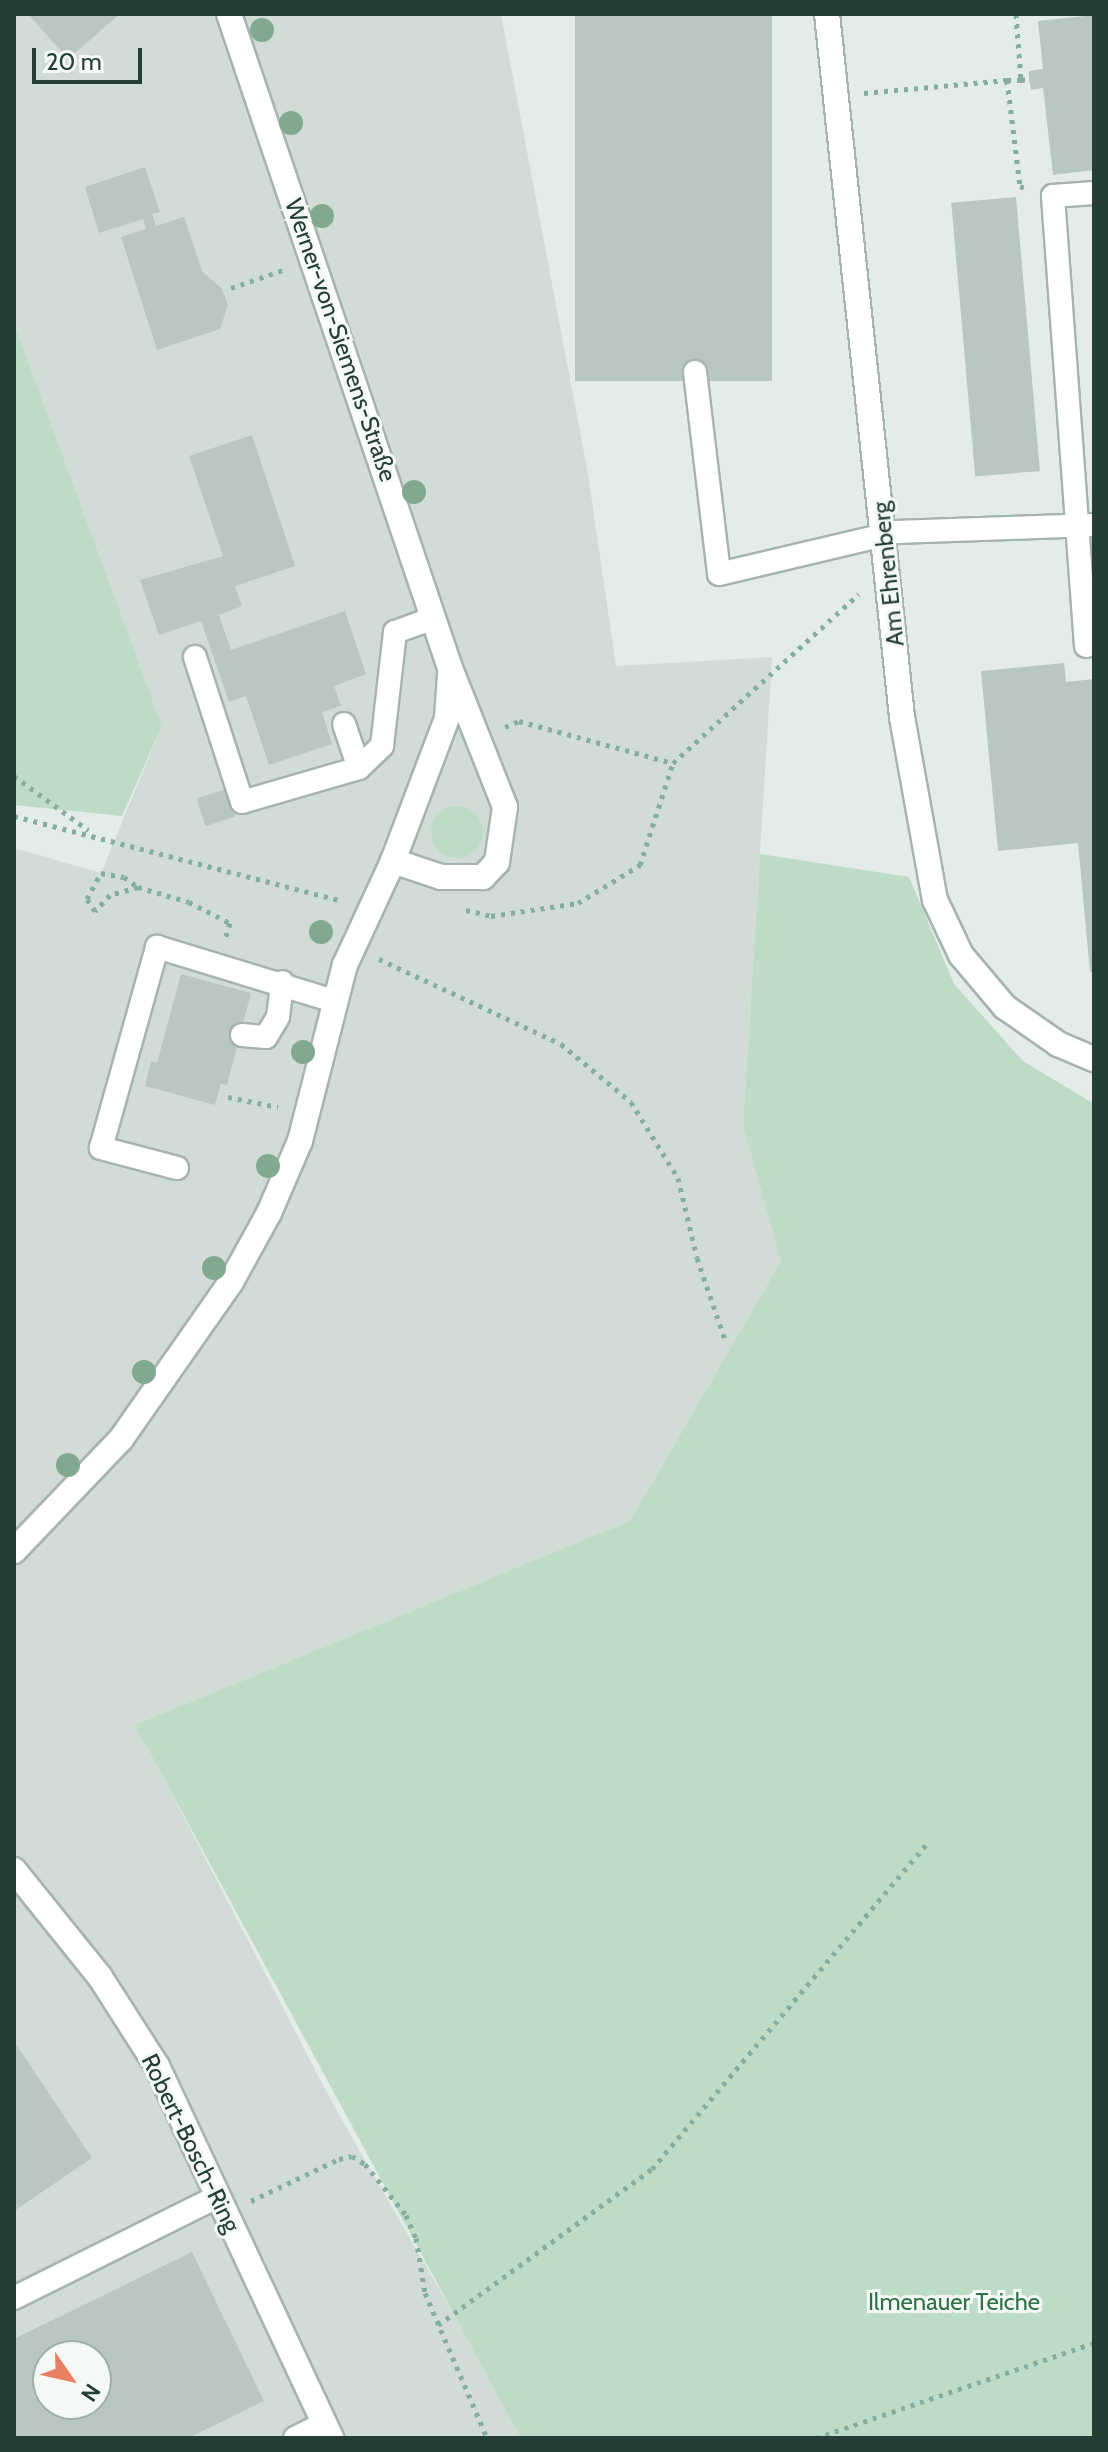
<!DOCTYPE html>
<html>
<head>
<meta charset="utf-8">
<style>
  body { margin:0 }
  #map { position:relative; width:1108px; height:2452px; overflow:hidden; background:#e3ece8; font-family:Cabin,sans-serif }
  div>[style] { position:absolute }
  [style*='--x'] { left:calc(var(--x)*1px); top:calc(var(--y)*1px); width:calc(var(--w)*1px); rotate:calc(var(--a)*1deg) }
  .built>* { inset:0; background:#d2dcd7 }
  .green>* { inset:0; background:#bedcc5 }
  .round { border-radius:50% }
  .building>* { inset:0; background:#b9c7c1; transform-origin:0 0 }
  .path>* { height:5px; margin-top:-2.5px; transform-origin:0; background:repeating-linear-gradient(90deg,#86aea0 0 4px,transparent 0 10px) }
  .roads { filter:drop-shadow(2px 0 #a6b4af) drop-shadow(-2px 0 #a6b4af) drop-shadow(0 2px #a6b4af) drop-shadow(0 -2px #a6b4af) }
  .lane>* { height:22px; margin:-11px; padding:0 11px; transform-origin:11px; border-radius:11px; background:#fff }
  .street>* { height:24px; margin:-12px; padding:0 12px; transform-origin:12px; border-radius:12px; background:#fff }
  .trees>* { width:24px; height:24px; margin:-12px; border-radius:50%; background:#81a98f }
  span { translate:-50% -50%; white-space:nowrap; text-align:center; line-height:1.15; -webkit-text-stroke:6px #f4f9f6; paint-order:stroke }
  .street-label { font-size:24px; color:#243d35 }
  .park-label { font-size:24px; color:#307247 }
  .frame { position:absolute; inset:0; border:16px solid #243d35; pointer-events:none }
  .north { position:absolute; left:32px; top:2340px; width:80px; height:80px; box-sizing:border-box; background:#f4f9f6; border:2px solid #a1aea9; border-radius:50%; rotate:124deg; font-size:22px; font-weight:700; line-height:32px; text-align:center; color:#243d35 }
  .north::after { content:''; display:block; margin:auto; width:28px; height:36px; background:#eb7f63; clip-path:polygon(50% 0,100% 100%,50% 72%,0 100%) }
  .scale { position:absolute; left:32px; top:48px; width:110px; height:36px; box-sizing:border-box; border:4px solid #243d35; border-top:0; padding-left:10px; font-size:24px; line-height:28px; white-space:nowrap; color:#243d35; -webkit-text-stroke:6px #f4f9f6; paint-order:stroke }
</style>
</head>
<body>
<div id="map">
  <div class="built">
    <div style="clip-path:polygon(evenodd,14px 14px,501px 14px,588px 474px,616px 666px,772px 657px,743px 1127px,781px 1261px,630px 1521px,136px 1725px,335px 2108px,525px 2438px,14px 2438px,14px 848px,101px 873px,162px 726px,14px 323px,14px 14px,48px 2356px,96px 2356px,96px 2404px,48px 2404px,48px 2356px)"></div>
  </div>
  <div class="green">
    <div style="clip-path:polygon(14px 323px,162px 726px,122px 816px,14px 805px)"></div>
    <div class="round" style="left:431px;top:806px;width:52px;height:52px"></div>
    <div style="clip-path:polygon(760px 854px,909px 877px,954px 984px,1023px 1061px,1094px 1104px,1094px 2438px,521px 2438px,135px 1725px,630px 1521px,781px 1261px,743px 1127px)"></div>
  </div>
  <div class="building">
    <div style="clip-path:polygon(28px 14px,120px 14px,68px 59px)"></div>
    <div style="left:575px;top:14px;width:197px;height:367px"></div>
    <div style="clip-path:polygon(1094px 15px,1094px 170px,1053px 175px,1043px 88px,1031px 90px,1029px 79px,1029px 71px,1043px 69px,1038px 21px)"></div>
    <div style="clip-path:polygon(145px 167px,160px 212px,152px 214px,156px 226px,184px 217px,202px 271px,222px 289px,228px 305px,220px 329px,157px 350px,121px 237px,146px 229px,143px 219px,99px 233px,85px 187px)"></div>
    <div style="left:1016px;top:197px;width:275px;height:65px;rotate:85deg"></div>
    <div style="clip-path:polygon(252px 435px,295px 566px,235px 586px,242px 606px,219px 615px,231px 650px,345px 611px,366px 674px,334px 686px,341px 706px,322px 712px,332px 744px,269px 765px,246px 696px,229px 702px,201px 621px,159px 635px,140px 580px,223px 556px,189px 456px)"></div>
    <div style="clip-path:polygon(1064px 663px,1066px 682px,1094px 679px,1094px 972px,1090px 972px,1078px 843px,998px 851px,981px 671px)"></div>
    <div style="left:226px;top:789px;width:29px;height:31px;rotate:72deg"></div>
    <div style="clip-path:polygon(181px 974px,251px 993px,227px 1085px,221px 1084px,215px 1105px,145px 1086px,151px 1061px,157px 1063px)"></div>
    <div style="clip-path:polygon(14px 2041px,92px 2158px,14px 2211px)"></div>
    <div style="clip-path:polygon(evenodd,192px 2252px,264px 2401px,188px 2438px,14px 2438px,14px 2339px,192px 2252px,48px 2356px,96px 2356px,96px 2404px,48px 2404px,48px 2356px)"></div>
  </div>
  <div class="path">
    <div style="--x:1016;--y:14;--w:66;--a:85.7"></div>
    <div style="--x:1021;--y:80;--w:14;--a:180"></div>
    <div style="--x:1007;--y:80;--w:107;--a:83"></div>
    <div style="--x:1020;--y:186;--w:5;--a:22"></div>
    <div style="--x:1021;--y:80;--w:8;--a:-7"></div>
    <div style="--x:864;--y:93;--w:144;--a:-5.2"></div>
    <div style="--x:231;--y:288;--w:55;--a:-19.1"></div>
    <div style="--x:505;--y:727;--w:15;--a:-23"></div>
    <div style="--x:519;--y:721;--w:160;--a:15.3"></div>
    <div style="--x:14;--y:776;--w:92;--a:36.1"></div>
    <div style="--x:14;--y:816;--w:339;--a:14.5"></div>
    <div style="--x:138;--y:887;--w:29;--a:164"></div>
    <div style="--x:110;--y:895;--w:22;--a:133"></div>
    <div style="--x:95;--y:911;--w:14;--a:-124"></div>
    <div style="--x:87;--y:899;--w:30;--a:-62"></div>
    <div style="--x:101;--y:873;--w:23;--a:10"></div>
    <div style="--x:124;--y:877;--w:17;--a:36"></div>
    <div style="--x:138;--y:887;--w:53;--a:16.4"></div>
    <div style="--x:189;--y:902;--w:46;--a:27.1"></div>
    <div style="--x:230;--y:923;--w:17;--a:107"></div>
    <div style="--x:466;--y:910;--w:26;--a:13"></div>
    <div style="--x:491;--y:916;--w:88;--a:-8.5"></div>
    <div style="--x:578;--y:903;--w:73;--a:-31.5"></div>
    <div style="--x:640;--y:865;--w:107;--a:-72.1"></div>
    <div style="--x:673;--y:763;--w:251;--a:-42.3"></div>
    <div style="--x:379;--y:959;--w:201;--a:25"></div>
    <div style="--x:561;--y:1044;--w:91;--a:39.6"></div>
    <div style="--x:631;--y:1102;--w:89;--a:58.3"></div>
    <div style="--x:678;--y:1178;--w:82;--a:76.6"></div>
    <div style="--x:697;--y:1258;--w:87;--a:71.1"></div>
    <div style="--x:228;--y:1097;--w:51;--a:11.3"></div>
    <div style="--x:251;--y:2201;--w:98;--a:-25.5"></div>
    <div style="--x:339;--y:2159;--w:13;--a:-13"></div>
    <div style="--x:352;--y:2156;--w:15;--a:32"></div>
    <div style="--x:365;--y:2164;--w:65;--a:51.2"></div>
    <div style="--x:406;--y:2215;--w:25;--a:67"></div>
    <div style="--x:416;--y:2238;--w:56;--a:80.7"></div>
    <div style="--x:425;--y:2293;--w:158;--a:66.8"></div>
    <div style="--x:438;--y:2325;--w:265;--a:-36.1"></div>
    <div style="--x:652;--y:2169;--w:426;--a:-49.8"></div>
    <div style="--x:816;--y:2438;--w:294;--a:-18.9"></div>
  </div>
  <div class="roads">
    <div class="lane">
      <div style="--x:695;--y:372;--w:203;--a:83.2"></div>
      <div style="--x:719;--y:574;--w:182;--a:-13.3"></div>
      <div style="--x:896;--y:532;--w:198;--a:-2"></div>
      <div style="--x:1086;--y:646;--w:451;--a:-94.2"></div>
      <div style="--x:1053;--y:196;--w:41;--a:-4.2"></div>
      <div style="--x:195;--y:657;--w:152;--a:72"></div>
      <div style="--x:242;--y:802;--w:122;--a:-16.2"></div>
      <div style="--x:359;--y:768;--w:32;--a:-44"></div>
      <div style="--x:382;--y:746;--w:115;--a:-83.5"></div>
      <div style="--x:395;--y:632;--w:41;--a:-19.7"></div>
      <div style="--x:344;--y:724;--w:46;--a:71.2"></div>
      <div style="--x:242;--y:1035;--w:24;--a:5"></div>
      <div style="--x:266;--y:1037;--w:23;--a:-59"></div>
      <div style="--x:278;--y:1017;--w:35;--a:-83"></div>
      <div style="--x:177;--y:1168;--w:79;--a:-165.3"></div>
      <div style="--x:101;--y:1148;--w:209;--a:-74.4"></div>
      <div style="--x:157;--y:947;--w:185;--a:17"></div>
      <div style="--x:14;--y:2298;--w:227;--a:-26.5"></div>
      <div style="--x:295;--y:2438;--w:33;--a:-27"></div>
    </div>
    <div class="street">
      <div style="--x:229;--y:14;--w:690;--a:71.33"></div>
      <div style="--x:450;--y:668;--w:149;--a:68.4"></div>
      <div style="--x:505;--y:807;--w:56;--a:98.3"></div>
      <div style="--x:497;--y:862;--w:21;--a:133"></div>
      <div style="--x:483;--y:877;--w:42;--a:180"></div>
      <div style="--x:441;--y:877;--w:51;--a:-161.6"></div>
      <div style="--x:827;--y:14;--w:707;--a:83.91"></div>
      <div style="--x:902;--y:717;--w:186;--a:79.8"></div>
      <div style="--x:935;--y:900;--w:61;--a:64.7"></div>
      <div style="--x:961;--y:955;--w:68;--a:49.8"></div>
      <div style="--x:1005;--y:1007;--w:65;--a:34.9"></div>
      <div style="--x:1058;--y:1044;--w:39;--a:23"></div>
      <div style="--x:14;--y:1551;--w:155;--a:-46.3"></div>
      <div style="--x:121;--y:1439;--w:192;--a:-55"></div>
      <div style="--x:231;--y:1282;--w:79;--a:-61.2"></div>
      <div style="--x:269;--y:1213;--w:78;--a:-66.7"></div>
      <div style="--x:300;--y:1141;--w:182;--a:-75.7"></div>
      <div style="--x:345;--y:965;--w:115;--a:-65.2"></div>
      <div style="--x:393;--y:861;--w:153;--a:-69.3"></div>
      <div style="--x:447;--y:718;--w:44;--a:-86.1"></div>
      <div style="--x:14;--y:1870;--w:137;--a:51.2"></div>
      <div style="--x:100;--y:1977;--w:106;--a:57.4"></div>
      <div style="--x:157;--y:2066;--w:411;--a:64.9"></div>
    </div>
  </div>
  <div class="trees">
    <div style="left:262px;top:30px"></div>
    <div style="left:291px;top:123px"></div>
    <div style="left:322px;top:216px"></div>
    <div style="left:414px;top:492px"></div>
    <div style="left:321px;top:932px"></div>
    <div style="left:303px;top:1052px"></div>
    <div style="left:268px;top:1166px"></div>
    <div style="left:214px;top:1268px"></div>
    <div style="left:144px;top:1372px"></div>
    <div style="left:68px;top:1465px"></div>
  </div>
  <div class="street-label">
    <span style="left:341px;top:340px;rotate:71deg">Werner-von-Siemens-Straße</span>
    <span style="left:888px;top:574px;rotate:-96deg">Am Ehrenberg</span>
    <span style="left:191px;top:2143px;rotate:64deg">Robert-Bosch-Ring</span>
  </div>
  <div class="park-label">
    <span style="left:954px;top:2302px">Ilmenauer Teiche</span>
  </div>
  <div class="frame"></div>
  <div class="north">N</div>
  <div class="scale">20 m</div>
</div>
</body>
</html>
